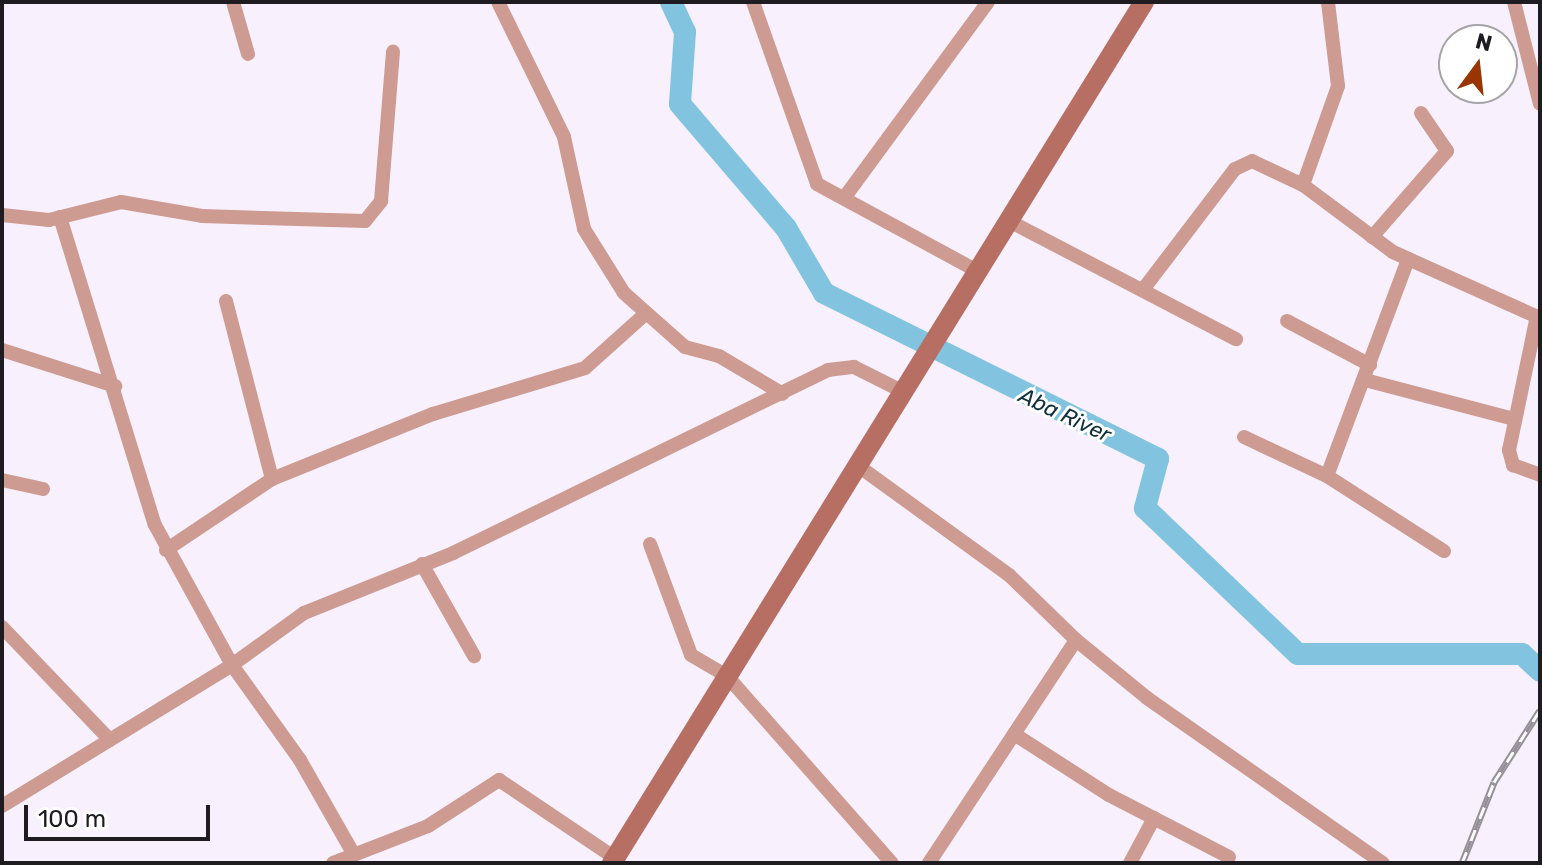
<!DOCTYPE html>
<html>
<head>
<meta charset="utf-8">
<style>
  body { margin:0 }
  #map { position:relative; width:1542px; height:865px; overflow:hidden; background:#f8f1fd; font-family:Rubik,sans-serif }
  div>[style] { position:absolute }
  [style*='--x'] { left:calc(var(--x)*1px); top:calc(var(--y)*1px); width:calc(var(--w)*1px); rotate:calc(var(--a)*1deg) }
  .river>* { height:22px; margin:-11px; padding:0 11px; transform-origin:11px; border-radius:11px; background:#82c4e0 }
  .street>* { height:14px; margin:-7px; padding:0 7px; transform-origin:7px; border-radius:7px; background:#cd9b91 }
  .secondary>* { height:20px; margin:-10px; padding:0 10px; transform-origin:10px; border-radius:10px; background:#b66f62 }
  .rail>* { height:7px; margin-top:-3.5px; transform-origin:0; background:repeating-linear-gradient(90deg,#fff 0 12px,#959098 0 24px); box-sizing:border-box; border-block:2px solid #959098 }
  span { translate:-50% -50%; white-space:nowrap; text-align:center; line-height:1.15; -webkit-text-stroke:6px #fff; paint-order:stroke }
  .water-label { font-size:22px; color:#11313d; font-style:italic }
  .frame { position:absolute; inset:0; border:4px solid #1e1c20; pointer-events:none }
  .north { position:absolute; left:1438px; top:24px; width:80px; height:80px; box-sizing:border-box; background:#fff; border:2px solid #a5a4a6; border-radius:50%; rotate:15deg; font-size:22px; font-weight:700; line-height:32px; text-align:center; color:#1e1c20 }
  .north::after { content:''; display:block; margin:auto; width:28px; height:36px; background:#993501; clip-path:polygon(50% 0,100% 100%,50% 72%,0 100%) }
  .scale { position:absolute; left:24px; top:805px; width:186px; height:36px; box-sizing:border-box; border:4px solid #1e1c20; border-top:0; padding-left:10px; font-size:24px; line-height:28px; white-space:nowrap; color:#1e1c20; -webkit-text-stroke:6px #fff; paint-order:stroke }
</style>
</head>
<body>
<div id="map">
  <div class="river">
    <div style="--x:671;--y:2;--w:33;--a:65"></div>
    <div style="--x:685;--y:32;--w:72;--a:94"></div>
    <div style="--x:680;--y:104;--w:163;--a:49.5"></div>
    <div style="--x:786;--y:228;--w:75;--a:59.7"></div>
    <div style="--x:824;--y:293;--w:373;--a:26.4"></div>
    <div style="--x:1158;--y:459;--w:51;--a:104.9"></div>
    <div style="--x:1145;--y:508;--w:211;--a:43.7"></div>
    <div style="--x:1298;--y:654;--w:224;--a:0"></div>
    <div style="--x:1522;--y:654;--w:25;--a:43"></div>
  </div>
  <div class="street">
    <div style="--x:233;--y:2;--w:54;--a:73.9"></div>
    <div style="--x:498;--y:2;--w:150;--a:63.9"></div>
    <div style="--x:564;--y:137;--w:94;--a:77.7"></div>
    <div style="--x:584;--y:229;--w:75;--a:58"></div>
    <div style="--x:624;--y:293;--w:81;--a:41.5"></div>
    <div style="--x:685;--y:347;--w:35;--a:15"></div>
    <div style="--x:719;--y:356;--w:74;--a:30.7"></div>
    <div style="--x:753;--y:2;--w:193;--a:70.6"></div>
    <div style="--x:817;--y:184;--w:184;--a:28.5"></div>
    <div style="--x:1514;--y:2;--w:105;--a:75.7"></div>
    <div style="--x:1303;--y:185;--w:105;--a:-70.5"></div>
    <div style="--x:1338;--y:86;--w:85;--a:-96.8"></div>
    <div style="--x:847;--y:194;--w:238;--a:-53.7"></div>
    <div style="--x:2;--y:215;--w:47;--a:6.1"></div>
    <div style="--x:49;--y:220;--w:74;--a:-14"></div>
    <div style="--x:121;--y:202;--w:82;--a:9.8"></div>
    <div style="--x:202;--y:216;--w:163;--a:1.8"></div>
    <div style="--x:365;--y:221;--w:26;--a:-51"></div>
    <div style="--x:381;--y:201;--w:150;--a:-85.4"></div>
    <div style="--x:60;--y:217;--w:322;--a:72.9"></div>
    <div style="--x:155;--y:525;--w:160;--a:61.2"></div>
    <div style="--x:232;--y:665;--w:117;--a:54.4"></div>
    <div style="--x:300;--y:760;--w:107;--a:60.3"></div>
    <div style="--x:1009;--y:221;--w:256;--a:27.5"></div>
    <div style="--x:1372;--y:237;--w:114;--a:-48.9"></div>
    <div style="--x:1447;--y:151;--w:46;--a:-124.4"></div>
    <div style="--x:1145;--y:287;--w:148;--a:-52.7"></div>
    <div style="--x:1235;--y:169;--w:19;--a:-25"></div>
    <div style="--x:1252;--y:161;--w:56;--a:25.2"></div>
    <div style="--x:1303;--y:185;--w:112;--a:36.7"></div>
    <div style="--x:1393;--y:252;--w:161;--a:24.2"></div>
    <div style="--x:226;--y:301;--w:184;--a:75.5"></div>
    <div style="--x:1537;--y:316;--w:137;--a:101.8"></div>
    <div style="--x:1509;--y:450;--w:16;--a:75"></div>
    <div style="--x:1513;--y:465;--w:29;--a:20"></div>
    <div style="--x:1287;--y:321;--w:94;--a:27.9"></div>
    <div style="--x:2;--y:350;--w:119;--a:17.7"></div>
    <div style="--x:1365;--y:380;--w:154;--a:14.7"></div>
    <div style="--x:1244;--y:437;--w:92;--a:25.2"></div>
    <div style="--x:1327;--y:476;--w:139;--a:32.7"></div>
    <div style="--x:857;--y:465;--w:188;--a:35.9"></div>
    <div style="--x:1009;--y:575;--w:93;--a:44.1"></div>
    <div style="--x:1076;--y:640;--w:267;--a:123.4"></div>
    <div style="--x:1327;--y:476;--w:232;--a:-69.5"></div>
    <div style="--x:2;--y:480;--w:42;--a:12.4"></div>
    <div style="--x:650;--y:544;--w:118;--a:69.7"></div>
    <div style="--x:691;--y:655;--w:42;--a:30.3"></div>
    <div style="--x:727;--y:676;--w:249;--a:48.6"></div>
    <div style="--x:166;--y:550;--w:128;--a:-33.8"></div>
    <div style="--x:272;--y:479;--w:174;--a:-22"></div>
    <div style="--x:433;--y:414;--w:159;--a:-16.8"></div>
    <div style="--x:585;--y:368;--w:79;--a:-41.9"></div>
    <div style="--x:422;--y:564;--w:106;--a:60.5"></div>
    <div style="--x:2;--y:627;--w:156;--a:46.3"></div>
    <div style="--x:1076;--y:640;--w:92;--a:39.2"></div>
    <div style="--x:1147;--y:698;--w:288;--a:35"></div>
    <div style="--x:1014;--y:734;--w:113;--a:32.7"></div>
    <div style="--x:1109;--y:795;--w:135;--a:27.3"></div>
    <div style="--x:2;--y:806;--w:270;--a:-31.5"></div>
    <div style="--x:232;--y:665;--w:89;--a:-35.8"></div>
    <div style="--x:304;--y:613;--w:161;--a:-21.9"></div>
    <div style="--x:453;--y:553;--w:417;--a:-26"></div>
    <div style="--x:828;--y:370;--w:26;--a:-7"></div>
    <div style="--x:854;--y:367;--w:54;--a:26.6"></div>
    <div style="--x:333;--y:863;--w:102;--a:-21.3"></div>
    <div style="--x:428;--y:826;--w:85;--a:-32.9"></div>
    <div style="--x:499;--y:780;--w:140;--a:33.9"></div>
    <div style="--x:1130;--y:863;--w:51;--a:-61.9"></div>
  </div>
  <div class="secondary">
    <div style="--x:612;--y:863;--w:1012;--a:-58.29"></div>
  </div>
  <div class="rail">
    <div style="--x:1462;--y:863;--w:87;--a:-68.4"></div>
    <div style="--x:1494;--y:782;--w:85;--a:-57.4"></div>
  </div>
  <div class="water-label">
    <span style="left:1065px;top:415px;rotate:25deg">Aba River</span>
  </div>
  <div class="frame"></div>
  <div class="north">N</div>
  <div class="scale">100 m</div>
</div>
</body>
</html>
